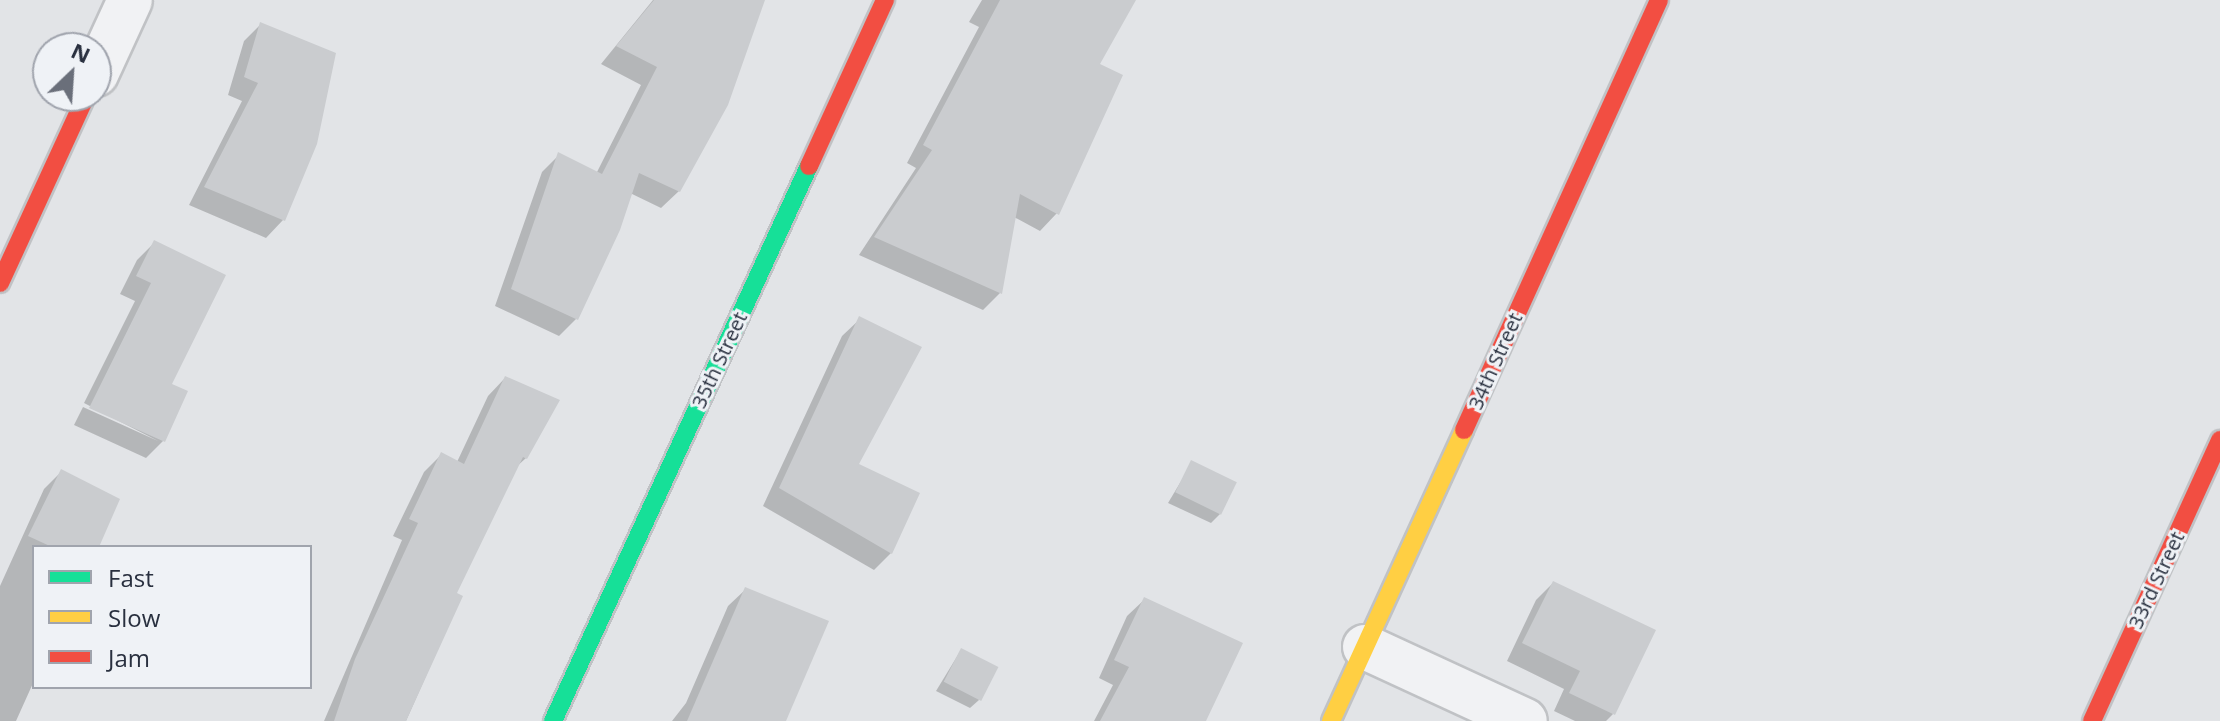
<!DOCTYPE html>
<html>
<head>
<meta charset="utf-8">
<style>
  body { margin:0 }
  #map { position:relative; width:2220px; height:721px; overflow:hidden; background:#e2e4e7; font-family:"Open Sans",sans-serif }
  div>[style] { position:absolute }
  [style*='--x'] { left:calc(var(--x)*1px); top:calc(var(--y)*1px); width:calc(var(--w)*1px); rotate:calc(var(--a)*1deg) }
  .shadow>* { inset:0; background:#0003 }
  .building>* { inset:0; background:#cacccf; transform-origin:0 0 }
  .roads { filter:drop-shadow(2px 0 #c0c2c5) drop-shadow(-2px 0 #c0c2c5) drop-shadow(0 2px #c0c2c5) drop-shadow(0 -2px #c0c2c5) }
  .street>* { height:44px; margin:-22px; padding:0 22px; transform-origin:22px; border-radius:22px; background:#f1f2f4 }
  .fast>* { height:18px; margin:-9px; padding:0 9px; transform-origin:9px; border-radius:9px; background:#16e098 }
  .slow>* { height:18px; margin:-9px; padding:0 9px; transform-origin:9px; border-radius:9px; background:#ffcf43 }
  .jam>* { height:18px; margin:-9px; padding:0 9px; transform-origin:9px; border-radius:9px; background:#f24e42 }
  span { translate:-50% -50%; white-space:nowrap; text-align:center; line-height:1.15; -webkit-text-stroke:6px #eff2f6; paint-order:stroke }
  .street-label { font-size:20px; color:#29303f }
  .legend { position:absolute; left:32px; top:545px; width:280px; height:144px; box-sizing:border-box; background:#eff2f6; border:2px solid #a0a4ad; margin:0; padding:10px 14px; list-style:none; font-size:24px; color:#29303f }
  .legend li { display:flex; align-items:center; gap:16px; height:40px }
  .legend b { width:40px; border:2px solid #a0a4ad }
  .north { position:absolute; left:32px; top:32px; width:80px; height:80px; box-sizing:border-box; background:#eff2f6; border:2px solid #a0a4ad; border-radius:50%; rotate:25deg; font-size:22px; font-weight:700; line-height:32px; text-align:center; color:#29303f }
  .north::after { content:''; display:block; margin:auto; width:28px; height:36px; background:#6a6f7a; clip-path:polygon(50% 0,100% 100%,50% 72%,0 100%) }
</style>
</head>
<body>
<div id="map">
  <div class="shadow">
    <div style="clip-path:polygon(653px 0,763px 0,679px 191px,661px 208px,630px 193px,576px 319px,559px 336px,495px 306px,542px 172px,559px 155px,596px 174px,641px 85px,601px 64px)"></div>
    <div style="clip-path:polygon(982px 0,1134px 0,1097px 65px,1057px 213px,1040px 231px,1014px 217px,1000px 293px,983px 310px,859px 255px,916px 168px,907px 163px,979px 27px,969px 22px)"></div>
    <div style="clip-path:polygon(261px 24px,283px 220px,266px 238px,189px 205px,242px 101px,228px 95px,244px 41px)"></div>
    <div style="clip-path:polygon(154px 243px,163px 441px,146px 458px,74px 425px,83px 407px,158px 441px,84px 403px,135px 301px,120px 294px,137px 260px)"></div>
    <div style="clip-path:polygon(860px 319px,857px 465px,891px 553px,874px 570px,763px 506px,842px 336px)"></div>
    <div style="clip-path:polygon(505px 378px,526px 458px,514px 469px,454px 594px,461px 597px,406px 721px,324px 721px,402px 540px,393px 536px,424px 472px,441px 455px,457px 462px,488px 396px)"></div>
    <div style="clip-path:polygon(1192px 463px,1220px 514px,1211px 523px,1168px 503px)"></div>
    <div style="clip-path:polygon(61px 472px,97px 547px,34px 547px,34px 681px,16px 721px,0 721px,0 586px,44px 489px)"></div>
    <div style="clip-path:polygon(1553px 583px,1613px 714px,1606px 721px,1575px 721px,1554px 711px,1564px 689px,1507px 661px,1536px 600px)"></div>
    <div style="clip-path:polygon(746px 589px,754px 721px,672px 721px,686px 703px,728px 606px)"></div>
    <div style="clip-path:polygon(1145px 599px,1203px 721px,1094px 721px,1113px 685px,1099px 678px,1127px 616px)"></div>
    <div style="clip-path:polygon(961px 650px,979px 700px,970px 708px,936px 691px)"></div>
  </div>
  <div class="building">
    <div style="clip-path:polygon(654px 0,765px 0,728px 105px,680px 192px,639px 173px,620px 230px,578px 320px,511px 289px,558px 152px,602px 174px,657px 67px,616px 46px)"></div>
    <div style="clip-path:polygon(1000px 0,1136px 0,1100px 64px,1123px 75px,1059px 215px,1020px 194px,1002px 294px,874px 237px,932px 150px,923px 145px)"></div>
    <div style="clip-path:polygon(260px 22px,336px 53px,317px 144px,285px 221px,204px 187px,258px 83px,244px 77px)"></div>
    <div style="clip-path:polygon(154px 240px,226px 275px,172px 384px,188px 391px,165px 442px,89px 408px,151px 283px,136px 276px)"></div>
    <div style="clip-path:polygon(859px 316px,922px 347px,859px 464px,920px 493px,892px 554px,779px 488px)"></div>
    <div style="clip-path:polygon(505px 376px,560px 400px,527px 459px,523px 457px,457px 593px,463px 596px,406px 721px,334px 721px,355px 659px,418px 523px,409px 519px,441px 452px,464px 464px)"></div>
    <div style="left:1191px;top:460px;width:51px;height:36px;rotate:26deg"></div>
    <div style="clip-path:polygon(61px 469px,120px 499px,99px 547px,52px 547px,28px 536px)"></div>
    <div style="clip-path:polygon(1553px 581px,1656px 630px,1615px 715px,1569px 693px,1580px 671px,1522px 643px)"></div>
    <div style="clip-path:polygon(745px 587px,829px 621px,786px 721px,687px 721px)"></div>
    <div style="clip-path:polygon(1144px 597px,1243px 643px,1206px 721px,1100px 721px,1129px 667px,1114px 660px)"></div>
    <div style="left:961px;top:648px;width:42px;height:38px;rotate:27deg"></div>
  </div>
  <div class="roads">
    <div class="street">
      <div style="--x:96;--y:74;--w:81;--a:-65.3"></div>
      <div style="--x:1365;--y:647;--w:176;--a:24.8"></div>
    </div>
    <div class="fast">
      <div style="--x:553;--y:721;--w:611;--a:-65.24"></div>
    </div>
    <div class="slow">
      <div style="--x:1331;--y:721;--w:320;--a:-65.4"></div>
    </div>
    <div class="jam">
      <div style="--x:809;--y:166;--w:183;--a:-65.4"></div>
      <div style="--x:0;--y:283;--w:206;--a:-65.3"></div>
      <div style="--x:1464;--y:430;--w:472;--a:-65.6"></div>
      <div style="--x:2092;--y:721;--w:309;--a:-65.5"></div>
    </div>
  </div>
  <div class="street-label">
    <span style="left:719px;top:360px;rotate:-65deg">35th Street</span>
    <span style="left:1495px;top:361px;rotate:-66deg">34th Street</span>
    <span style="left:2156px;top:580px;rotate:-65deg">33rd Street</span>
  </div>
  <ul class="legend">
  <li><b style="height:10px;background:#16e098"></b>Fast</li>
  <li><b style="height:10px;background:#ffcf43"></b>Slow</li>
  <li><b style="height:10px;background:#f24e42"></b>Jam</li>
  </ul>
  <div class="north">N</div>
</div>
</body>
</html>
